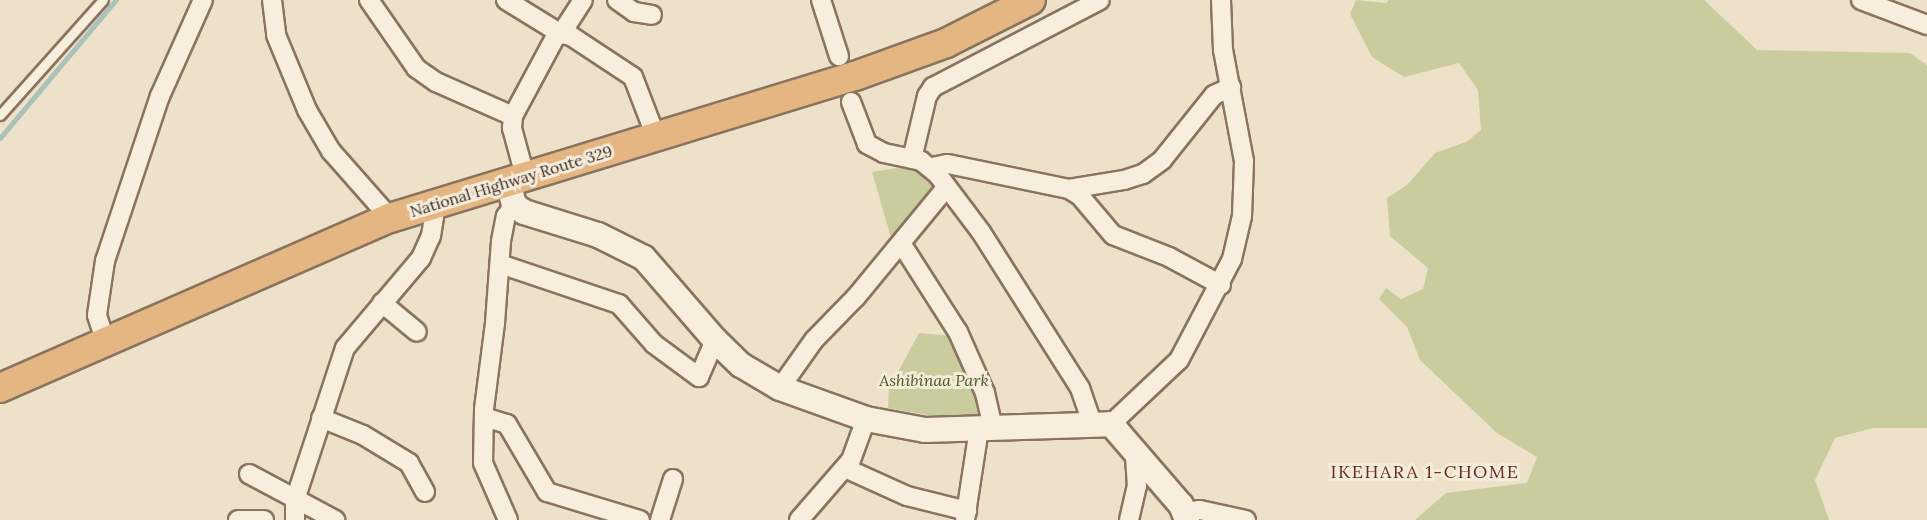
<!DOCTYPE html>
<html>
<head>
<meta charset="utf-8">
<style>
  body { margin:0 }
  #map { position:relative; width:1927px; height:520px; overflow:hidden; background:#ede1ca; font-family:Lora,serif }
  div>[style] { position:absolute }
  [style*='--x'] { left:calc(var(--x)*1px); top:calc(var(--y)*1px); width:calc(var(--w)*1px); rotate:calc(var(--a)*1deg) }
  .green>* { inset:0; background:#cacc9e }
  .stream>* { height:4.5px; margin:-2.25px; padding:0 2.25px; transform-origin:2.25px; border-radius:2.25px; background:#abc2ba }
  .roads { filter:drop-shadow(2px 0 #8a735f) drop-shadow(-2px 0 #8a735f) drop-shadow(0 2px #8a735f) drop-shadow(0 -2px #8a735f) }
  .service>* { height:9px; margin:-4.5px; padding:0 4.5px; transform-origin:4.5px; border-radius:4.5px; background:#f8eede }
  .minor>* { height:18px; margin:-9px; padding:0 9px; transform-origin:9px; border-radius:9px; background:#f8eede }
  .secondary>* { height:24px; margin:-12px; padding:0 12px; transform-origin:12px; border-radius:12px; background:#f8eede }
  .trunk>* { height:28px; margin:-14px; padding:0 14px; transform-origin:14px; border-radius:14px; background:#e3b682 }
  span { translate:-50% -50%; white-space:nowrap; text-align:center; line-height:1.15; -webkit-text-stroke:6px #f5ebda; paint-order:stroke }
  .street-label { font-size:16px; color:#3b2c22 }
  .park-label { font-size:16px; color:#4e5729; font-style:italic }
  .neighbourhood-label { font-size:18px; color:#662c23; letter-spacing:1.5px }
</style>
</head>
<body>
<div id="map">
  <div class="green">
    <div style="clip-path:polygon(1356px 0,1386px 3px,1389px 0,1704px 0,1757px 50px,1910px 53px,1927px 65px,1927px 428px,1873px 428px,1835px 438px,1815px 480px,1829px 520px,1415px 520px,1446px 493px,1527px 483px,1537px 457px,1497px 433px,1420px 360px,1407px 327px,1379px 299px,1386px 288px,1401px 299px,1423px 289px,1428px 268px,1390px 236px,1387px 198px,1407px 185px,1435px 153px,1466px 142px,1481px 130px,1478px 90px,1459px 63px,1404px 77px,1372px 57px,1350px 14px)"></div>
    <div style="clip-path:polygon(910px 166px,937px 185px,893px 244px,872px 172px)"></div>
    <div style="clip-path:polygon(919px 333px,953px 336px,982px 398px,984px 416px,927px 415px,888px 408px,889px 389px)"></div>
  </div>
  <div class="stream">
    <div style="--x:0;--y:138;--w:180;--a:-50"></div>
  </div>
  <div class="roads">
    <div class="service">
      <div style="--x:0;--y:115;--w:154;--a:-48.2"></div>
    </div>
    <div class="minor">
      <div style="--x:272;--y:0;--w:35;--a:83"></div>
      <div style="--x:276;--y:35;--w:81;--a:67.5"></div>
      <div style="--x:307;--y:110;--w:48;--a:59.7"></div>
      <div style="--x:331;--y:151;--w:89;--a:48.6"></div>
      <div style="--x:369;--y:0;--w:83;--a:55.3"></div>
      <div style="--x:416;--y:68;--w:24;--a:35"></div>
      <div style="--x:436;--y:82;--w:84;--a:23.8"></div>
      <div style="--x:506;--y:0;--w:65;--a:31.7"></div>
      <div style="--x:561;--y:34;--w:10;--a:11"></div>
      <div style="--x:571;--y:36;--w:74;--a:33.5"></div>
      <div style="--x:633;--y:77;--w:64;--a:69"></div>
      <div style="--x:617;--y:0;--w:21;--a:35"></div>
      <div style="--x:634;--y:12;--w:18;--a:9"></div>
      <div style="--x:821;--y:0;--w:59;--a:72.2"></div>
      <div style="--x:1861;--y:0;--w:71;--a:20.7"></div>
      <div style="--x:561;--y:34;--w:40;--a:-57.1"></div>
      <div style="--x:851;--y:102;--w:45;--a:69.1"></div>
      <div style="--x:867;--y:144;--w:19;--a:28"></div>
      <div style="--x:884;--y:153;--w:38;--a:12"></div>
      <div style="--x:921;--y:161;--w:22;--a:39"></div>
      <div style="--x:938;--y:175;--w:71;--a:53"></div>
      <div style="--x:981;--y:232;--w:185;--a:57.6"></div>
      <div style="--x:1080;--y:388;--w:39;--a:71"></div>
      <div style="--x:912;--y:159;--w:65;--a:-76.6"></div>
      <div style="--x:927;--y:96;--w:11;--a:-56"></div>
      <div style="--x:933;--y:87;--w:188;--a:-27.5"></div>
      <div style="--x:932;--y:167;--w:16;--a:-11"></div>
      <div style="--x:948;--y:164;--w:124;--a:11.7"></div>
      <div style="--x:1069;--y:189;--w:56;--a:-9.3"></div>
      <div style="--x:1124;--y:180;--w:20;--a:-18"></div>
      <div style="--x:1143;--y:174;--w:24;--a:-36"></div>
      <div style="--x:1162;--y:160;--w:83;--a:-51.3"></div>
      <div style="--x:1214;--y:95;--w:19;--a:-25"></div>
      <div style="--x:525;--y:176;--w:50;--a:-105.2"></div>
      <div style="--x:512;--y:128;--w:12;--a:-85"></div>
      <div style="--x:513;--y:116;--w:95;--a:-61.8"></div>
      <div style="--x:1069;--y:189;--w:13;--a:32"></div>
      <div style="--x:1080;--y:196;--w:51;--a:49.8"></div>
      <div style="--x:1113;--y:235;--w:60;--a:21.4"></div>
      <div style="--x:1169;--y:257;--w:59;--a:28.3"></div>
      <div style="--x:901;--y:243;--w:106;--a:57.4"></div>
      <div style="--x:958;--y:332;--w:67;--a:66.1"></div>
      <div style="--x:985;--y:393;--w:37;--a:77"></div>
      <div style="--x:500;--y:264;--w:126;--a:18.6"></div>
      <div style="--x:619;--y:304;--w:53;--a:48.8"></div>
      <div style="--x:654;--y:344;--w:56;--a:36.3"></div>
      <div style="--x:699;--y:377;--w:40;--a:-66.6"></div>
      <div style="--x:382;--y:303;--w:45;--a:39.6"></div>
      <div style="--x:106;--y:343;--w:29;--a:-108"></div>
      <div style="--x:97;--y:315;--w:55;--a:-81.6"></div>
      <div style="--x:105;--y:261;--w:174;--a:-71.6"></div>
      <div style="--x:160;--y:96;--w:105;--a:-65.9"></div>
      <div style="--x:780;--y:388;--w:59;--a:-54.7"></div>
      <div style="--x:814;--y:340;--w:60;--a:-45.7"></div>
      <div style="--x:856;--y:297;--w:141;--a:-50.5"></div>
      <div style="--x:484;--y:417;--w:24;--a:17"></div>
      <div style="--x:507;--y:424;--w:79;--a:59.5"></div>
      <div style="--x:547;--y:492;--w:97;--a:16.8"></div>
      <div style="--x:321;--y:418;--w:45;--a:22"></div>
      <div style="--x:363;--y:435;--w:54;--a:31.3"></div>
      <div style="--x:409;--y:463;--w:33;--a:61"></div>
      <div style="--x:1111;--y:424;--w:93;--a:-43.3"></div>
      <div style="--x:1179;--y:360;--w:114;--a:-62.3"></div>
      <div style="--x:1232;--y:259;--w:44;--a:-76.9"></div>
      <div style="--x:1242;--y:216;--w:55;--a:-87.9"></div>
      <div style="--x:1244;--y:161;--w:113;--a:-100.7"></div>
      <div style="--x:1223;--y:50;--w:50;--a:-92.3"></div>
      <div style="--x:845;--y:468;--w:68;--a:24.3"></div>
      <div style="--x:907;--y:496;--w:62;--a:14"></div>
      <div style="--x:249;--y:474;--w:98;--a:28.1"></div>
      <div style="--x:1185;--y:512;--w:15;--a:-8"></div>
      <div style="--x:1200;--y:510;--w:47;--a:12.3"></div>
      <div style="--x:238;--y:520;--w:26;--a:0"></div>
      <div style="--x:295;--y:520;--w:20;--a:-90"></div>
      <div style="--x:295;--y:500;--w:160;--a:-71.8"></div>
      <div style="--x:345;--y:348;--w:118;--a:-49.8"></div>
      <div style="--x:421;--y:258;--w:24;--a:-66"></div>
      <div style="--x:431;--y:236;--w:33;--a:-81"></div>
      <div style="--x:508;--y:520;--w:62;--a:-113.7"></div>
      <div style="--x:483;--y:463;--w:54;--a:-88.9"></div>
      <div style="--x:484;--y:409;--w:87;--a:-82.7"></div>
      <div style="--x:495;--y:323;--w:82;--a:-85.8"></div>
      <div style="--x:501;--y:241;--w:25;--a:-79"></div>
      <div style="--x:506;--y:216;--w:14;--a:-54"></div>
      <div style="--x:660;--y:520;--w:43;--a:-72.4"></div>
      <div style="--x:799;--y:520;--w:79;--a:-49.1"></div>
      <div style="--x:851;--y:460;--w:44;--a:-69.9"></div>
      <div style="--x:965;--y:520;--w:92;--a:-81.3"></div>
      <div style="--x:1129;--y:520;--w:35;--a:-77"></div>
      <div style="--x:1137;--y:486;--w:31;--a:-94"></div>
    </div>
    <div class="secondary">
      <div style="--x:508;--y:181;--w:25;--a:76"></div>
      <div style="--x:514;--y:205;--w:12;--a:35"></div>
      <div style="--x:524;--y:212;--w:77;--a:17.3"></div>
      <div style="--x:598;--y:235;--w:51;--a:26.6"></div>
      <div style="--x:644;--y:258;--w:108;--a:49.1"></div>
      <div style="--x:715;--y:340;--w:36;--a:44"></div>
      <div style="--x:741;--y:365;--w:45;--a:30.5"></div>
      <div style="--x:780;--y:388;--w:91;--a:19.8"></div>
      <div style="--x:866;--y:419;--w:60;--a:10.6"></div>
      <div style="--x:925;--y:430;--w:186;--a:-1.8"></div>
      <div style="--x:1111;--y:424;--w:107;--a:49.2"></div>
      <div style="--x:1181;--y:505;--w:16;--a:68"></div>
    </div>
    <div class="trunk">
      <div style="--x:0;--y:388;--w:425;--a:-23.6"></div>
      <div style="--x:390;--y:218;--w:486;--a:-17"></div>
      <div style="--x:855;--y:76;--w:97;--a:-19.9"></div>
      <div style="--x:946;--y:43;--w:95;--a:-26.8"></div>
    </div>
  </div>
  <div class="street-label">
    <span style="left:511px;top:181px;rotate:-17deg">National Highway Route 329</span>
  </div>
  <div class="park-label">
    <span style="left:934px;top:380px">Ashibinaa Park</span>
  </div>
  <div class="neighbourhood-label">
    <span style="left:1425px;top:472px">IKEHARA 1-CHOME</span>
  </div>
</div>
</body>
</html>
